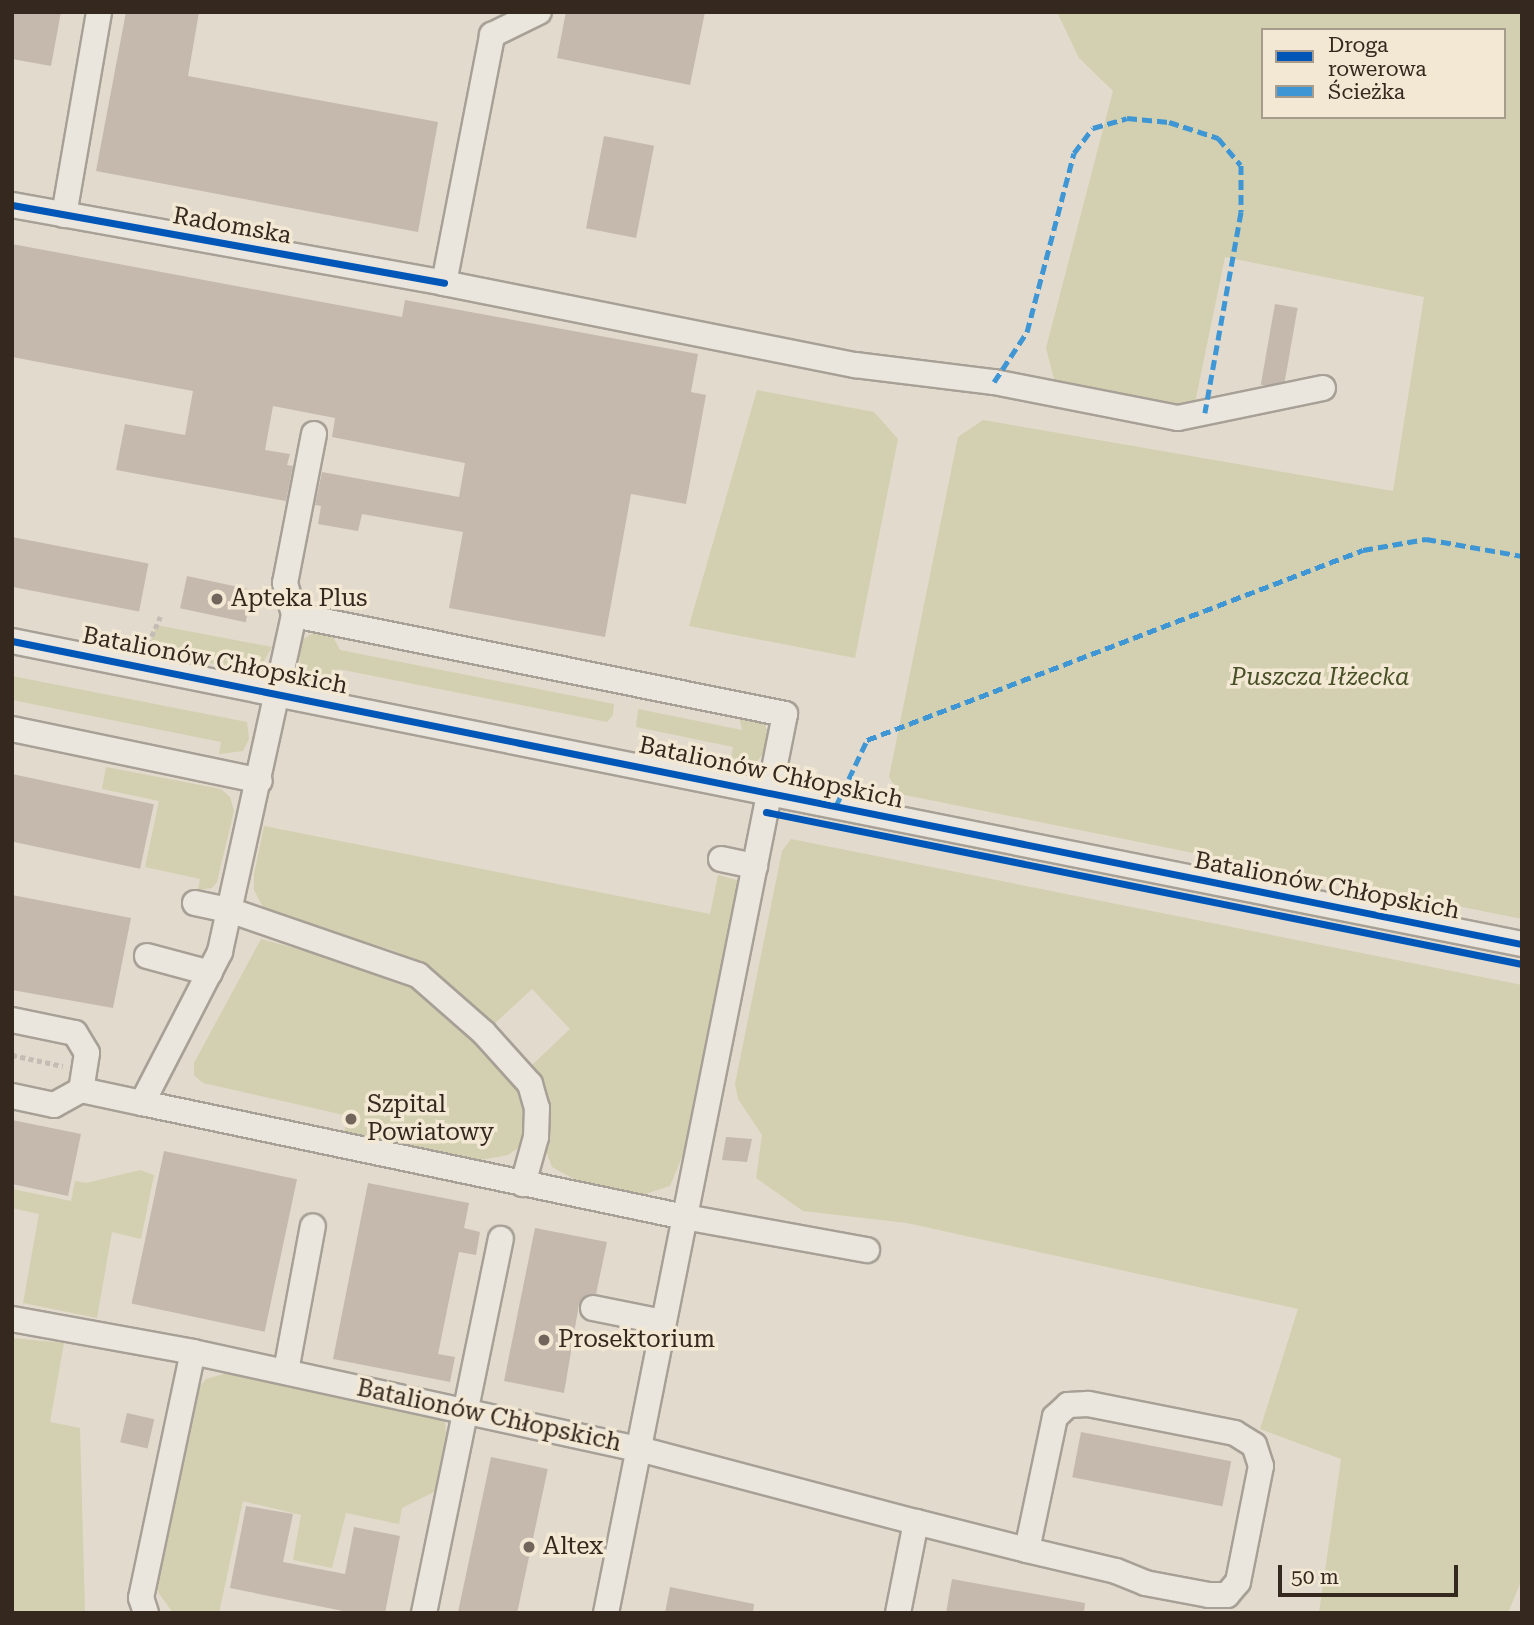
<!DOCTYPE html>
<html>
<head>
<meta charset="utf-8">
<style>
  body { margin:0 }
  #map { position:relative; width:1534px; height:1625px; overflow:hidden; background:#e2dacc; font-family:"Roboto Serif",serif }
  div>[style] { position:absolute }
  [style*='--x'] { left:calc(var(--x)*1px); top:calc(var(--y)*1px); width:calc(var(--w)*1px); rotate:calc(var(--a)*1deg) }
  .green>* { inset:0; background:#d2d0b0 }
  .building>* { inset:0; background:#c5b9ae; transform-origin:0 0 }
  .path>* { height:4.5px; margin-top:-2.25px; transform-origin:0; background:repeating-linear-gradient(90deg,#c3bdb5 0 5px,transparent 0 8.5px) }
  .roads { filter:drop-shadow(2px 0 #a7a096) drop-shadow(-2px 0 #a7a096) drop-shadow(0 2px #a7a096) drop-shadow(0 -2px #a7a096) }
  .minor>* { height:24px; margin:-12px; padding:0 12px; transform-origin:12px; border-radius:12px; background:#eae6de }
  .quiet>* { height:5px; margin-top:-2.5px; transform-origin:0; background:repeating-linear-gradient(90deg,#3e96d5 0 10px,transparent 0 15px) }
  .cycleway>* { height:7px; margin:-3.5px; padding:0 3.5px; transform-origin:3.5px; border-radius:3.5px; background:#0057b8 }
  .dots>* { width:19px; height:19px; translate:-50% -50%; box-sizing:border-box; border:4px solid #f3e8d3; border-radius:50% }
  span { translate:-50% -50%; white-space:nowrap; text-align:center; line-height:1.15; -webkit-text-stroke:7px #f3e8d3; paint-order:stroke }
  .street-label { font-size:24px; color:#35281f }
  .poi-label { font-size:24px; color:#35281f }
  .left { translate:0 -50%; text-align:left }
  .park-label { font-size:24px; color:#485027; font-style:italic }
  .frame { position:absolute; inset:0; border:14px solid #35281f; pointer-events:none }
  .legend { position:absolute; left:1261px; top:28px; width:245px; height:91px; box-sizing:border-box; background:#f3e8d3; border:2px solid #a79b8b; margin:0; padding:9px 12px; list-style:none; font-size:21px; color:#35281f }
  .legend li { display:flex; align-items:center; gap:14px; height:35px }
  .legend b { width:35px; border:2px solid #a79b8b }
  .scale { position:absolute; left:1278px; top:1565px; width:180px; height:32px; box-sizing:border-box; border:4px solid #35281f; border-top:0; padding-left:9px; font-size:21px; line-height:24px; white-space:nowrap; color:#35281f; -webkit-text-stroke:5px #f3e8d3; paint-order:stroke }
</style>
</head>
<body>
<div id="map">
  <div class="green">
    <div style="clip-path:polygon(evenodd,1057px 12px,1522px 12px,1522px 919px,900px 794px,889px 777px,958px 437px,983px 420px,1393px 491px,1424px 297px,1225px 257px,1195px 403px,1167px 408px,1055px 383px,1046px 348px,1113px 91px,1079px 58px,1057px 12px,1263px 30px,1504px 30px,1504px 117px,1263px 117px,1263px 30px)"></div>
    <div style="clip-path:polygon(757px 390px,874px 412px,898px 439px,855px 658px,689px 626px)"></div>
    <div style="clip-path:polygon(156px 625px,272px 647px,261px 666px,243px 670px,148px 650px)"></div>
    <div style="clip-path:polygon(317px 631px,330px 631px,340px 650px,614px 704px,613px 715px,607px 722px,338px 669px,323px 685px,314px 685px,302px 675px,298px 650px,303px 639px)"></div>
    <div style="clip-path:polygon(12px 676px,247px 722px,249px 739px,243px 751px,219px 754px,221px 742px,12px 700px)"></div>
    <div style="clip-path:polygon(638px 709px,742px 730px,738px 712px,764px 724px,770px 735px,768px 747px,752px 768px,728px 773px,733px 747px,636px 727px)"></div>
    <div style="clip-path:polygon(106px 767px,221px 789px,230px 797px,234px 811px,217px 882px,212px 888px,198px 890px,200px 879px,145px 867px,159px 801px,102px 789px)"></div>
    <div style="clip-path:polygon(264px 826px,710px 914px,718px 875px,740px 881px,684px 1152px,670px 1186px,639px 1196px,585px 1185px,552px 1167px,546px 1151px,551px 1114px,546px 1090px,530px 1067px,570px 1029px,532px 989px,492px 1026px,428px 967px,392px 950px,281px 918px,264px 909px,254px 890px,254px 874px)"></div>
    <div style="clip-path:polygon(791px 839px,1522px 985px,1522px 1579px,1508px 1613px,1319px 1613px,1341px 1459px,1260px 1429px,1298px 1309px,907px 1223px,803px 1211px,756px 1178px,762px 1135px,738px 1099px,735px 1084px,782px 851px)"></div>
    <div style="clip-path:polygon(261px 939px,375px 970px,428px 996px,457px 1021px,527px 1097px,527px 1135px,518px 1148px,508px 1155px,475px 1161px,344px 1133px,348px 1116px,203px 1083px,194px 1075px,194px 1063px)"></div>
    <div style="clip-path:polygon(140px 1170px,154px 1175px,141px 1239px,112px 1232px,97px 1318px,23px 1303px,39px 1214px,12px 1208px,12px 1189px,71px 1201px,75px 1181px,86px 1183px)"></div>
    <div style="clip-path:polygon(12px 1338px,64px 1343px,50px 1422px,80px 1428px,85px 1613px,12px 1613px)"></div>
    <div style="clip-path:polygon(231px 1372px,434px 1414px,445px 1422px,446px 1433px,436px 1491px,402px 1508px,399px 1524px,346px 1513px,332px 1568px,293px 1560px,301px 1515px,243px 1501px,219px 1613px,173px 1613px,158px 1592px,159px 1570px,197px 1390px,206px 1379px)"></div>
  </div>
  <div class="building">
    <div style="clip-path:polygon(12px 12px,61px 12px,51px 66px,12px 59px)"></div>
    <div style="clip-path:polygon(126px 12px,199px 12px,188px 76px,438px 122px,418px 232px,96px 171px)"></div>
    <div style="clip-path:polygon(566px 12px,705px 12px,690px 85px,557px 58px)"></div>
    <div style="left:604px;top:136px;width:51px;height:94px;rotate:11deg"></div>
    <div style="clip-path:polygon(12px 244px,402px 317px,405px 300px,698px 354px,691px 392px,706px 395px,686px 504px,631px 494px,605px 637px,449px 608px,463px 532px,362px 514px,358px 531px,318px 524px,321px 506px,315px 505px,322px 472px,459px 497px,465px 463px,332px 437px,335px 418px,273px 406px,265px 450px,290px 454px,287px 465px,293px 466px,286px 501px,116px 470px,125px 424px,185px 435px,193px 391px,12px 357px)"></div>
    <div style="left:1275px;top:304px;width:23px;height:82px;rotate:10deg"></div>
    <div style="left:12px;top:537px;width:139px;height:49px;rotate:11deg"></div>
    <div style="left:187px;top:576px;width:67px;height:33px;rotate:12deg"></div>
    <div style="left:12px;top:774px;width:145px;height:66px;rotate:12deg"></div>
    <div style="clip-path:polygon(12px 895px,131px 918px,113px 1008px,12px 990px)"></div>
    <div style="clip-path:polygon(12px 1120px,81px 1134px,68px 1196px,12px 1184px)"></div>
    <div style="clip-path:polygon(726px 1137px,752px 1139px,747px 1162px,722px 1160px)"></div>
    <div style="left:164px;top:1151px;width:136px;height:156px;rotate:12deg"></div>
    <div style="clip-path:polygon(368px 1183px,469px 1203px,464px 1228px,480px 1232px,476px 1255px,459px 1252px,438px 1354px,455px 1357px,450px 1382px,333px 1359px)"></div>
    <div style="clip-path:polygon(535px 1228px,607px 1242px,596px 1294px,588px 1294px,579px 1304px,564px 1393px,504px 1381px)"></div>
    <div style="left:127px;top:1413px;width:28px;height:30px;rotate:13deg"></div>
    <div style="left:1081px;top:1432px;width:153px;height:46px;rotate:11deg"></div>
    <div style="left:491px;top:1457px;width:58px;height:159px;rotate:12deg"></div>
    <div style="clip-path:polygon(246px 1506px,293px 1514px,283px 1562px,345px 1574px,354px 1527px,400px 1536px,385px 1613px,353px 1613px,230px 1588px)"></div>
    <div style="clip-path:polygon(952px 1579px,1085px 1603px,1084px 1613px,946px 1613px)"></div>
    <div style="clip-path:polygon(670px 1587px,754px 1604px,753px 1613px,665px 1613px)"></div>
  </div>
  <div class="path">
    <div style="--x:148;--y:644;--w:30;--a:-66"></div>
    <div style="--x:12;--y:1055;--w:52;--a:12.2"></div>
  </div>
  <div class="roads">
    <div class="minor">
      <div style="--x:12;--y:205;--w:439;--a:10.2"></div>
      <div style="--x:444;--y:283;--w:419;--a:11.3"></div>
      <div style="--x:855;--y:365;--w:140;--a:7"></div>
      <div style="--x:994;--y:382;--w:187;--a:11.1"></div>
      <div style="--x:1178;--y:418;--w:148;--a:-11.7"></div>
      <div style="--x:64;--y:215;--w:206;--a:-80.2"></div>
      <div style="--x:444;--y:283;--w:253;--a:-79"></div>
      <div style="--x:492;--y:35;--w:52;--a:-26.1"></div>
      <div style="--x:314;--y:434;--w:152;--a:101"></div>
      <div style="--x:285;--y:583;--w:33;--a:74"></div>
      <div style="--x:294;--y:615;--w:345;--a:102.4"></div>
      <div style="--x:220;--y:952;--w:170;--a:117.3"></div>
      <div style="--x:142;--y:1103;--w:555;--a:11.86"></div>
      <div style="--x:685;--y:1217;--w:185;--a:10.3"></div>
      <div style="--x:294;--y:615;--w:501;--a:11.4"></div>
      <div style="--x:785;--y:714;--w:917;--a:101.26"></div>
      <div style="--x:12;--y:641;--w:1540;--a:11.35"></div>
      <div style="--x:12;--y:729;--w:253;--a:11.8"></div>
      <div style="--x:721;--y:859;--w:35;--a:12"></div>
      <div style="--x:195;--y:903;--w:35;--a:12"></div>
      <div style="--x:229;--y:910;--w:200;--a:19"></div>
      <div style="--x:418;--y:975;--w:88;--a:41.3"></div>
      <div style="--x:484;--y:1033;--w:69;--a:48"></div>
      <div style="--x:530;--y:1084;--w:25;--a:74"></div>
      <div style="--x:537;--y:1108;--w:29;--a:92"></div>
      <div style="--x:536;--y:1137;--w:49;--a:105.5"></div>
      <div style="--x:147;--y:956;--w:65;--a:15.1"></div>
      <div style="--x:12;--y:1020;--w:64;--a:11.7"></div>
      <div style="--x:75;--y:1033;--w:23;--a:59"></div>
      <div style="--x:87;--y:1053;--w:37;--a:99"></div>
      <div style="--x:12;--y:1096;--w:43;--a:12.1"></div>
      <div style="--x:54;--y:1105;--w:31;--a:-29"></div>
      <div style="--x:81;--y:1090;--w:62;--a:12"></div>
      <div style="--x:593;--y:1308;--w:71;--a:11.3"></div>
      <div style="--x:12;--y:1319;--w:184;--a:10.3"></div>
      <div style="--x:193;--y:1352;--w:456;--a:12.3"></div>
      <div style="--x:639;--y:1449;--w:286;--a:14.8"></div>
      <div style="--x:916;--y:1522;--w:114;--a:14.2"></div>
      <div style="--x:1027;--y:1550;--w:91;--a:13.3"></div>
      <div style="--x:1116;--y:1571;--w:31;--a:22"></div>
      <div style="--x:1145;--y:1583;--w:65;--a:10.6"></div>
      <div style="--x:1209;--y:1595;--w:18;--a:0"></div>
      <div style="--x:1227;--y:1595;--w:17;--a:-50"></div>
      <div style="--x:1238;--y:1582;--w:118;--a:-78.8"></div>
      <div style="--x:1261;--y:1466;--w:22;--a:-108"></div>
      <div style="--x:1254;--y:1445;--w:22;--a:-148"></div>
      <div style="--x:1235;--y:1433;--w:150;--a:-168.8"></div>
      <div style="--x:1088;--y:1404;--w:20;--a:177"></div>
      <div style="--x:1068;--y:1405;--w:18;--a:137"></div>
      <div style="--x:1055;--y:1417;--w:136;--a:101.9"></div>
      <div style="--x:286;--y:1371;--w:147;--a:-79.5"></div>
      <div style="--x:146;--y:1613;--w:16;--a:-108"></div>
      <div style="--x:141;--y:1598;--w:251;--a:-78.1"></div>
      <div style="--x:424;--y:1613;--w:382;--a:-78.4"></div>
      <div style="--x:898;--y:1613;--w:93;--a:-78.8"></div>
    </div>
  </div>
  <div class="quiet">
    <div style="--x:994;--y:382;--w:60;--a:-56.6"></div>
    <div style="--x:1027;--y:332;--w:185;--a:-75.3"></div>
    <div style="--x:1074;--y:153;--w:31;--a:-53"></div>
    <div style="--x:1093;--y:128;--w:35;--a:-16"></div>
    <div style="--x:1127;--y:118;--w:42;--a:5.4"></div>
    <div style="--x:1169;--y:122;--w:52;--a:18.1"></div>
    <div style="--x:1218;--y:138;--w:35;--a:50"></div>
    <div style="--x:1241;--y:165;--w:47;--a:90"></div>
    <div style="--x:1241;--y:212;--w:204;--a:100.2"></div>
    <div style="--x:836;--y:806;--w:73;--a:-64.8"></div>
    <div style="--x:867;--y:740;--w:531;--a:-20.96"></div>
    <div style="--x:1363;--y:550;--w:64;--a:-9.9"></div>
    <div style="--x:1426;--y:539;--w:97;--a:10"></div>
  </div>
  <div class="cycleway">
    <div style="--x:12;--y:205;--w:439;--a:10.2"></div>
    <div style="--x:12;--y:641;--w:1540;--a:11.35"></div>
    <div style="--x:766;--y:812;--w:771;--a:11.37"></div>
  </div>
  <div class="dots">
    <div style="left:217px;top:599px;background:#72665c"></div>
    <div style="left:351px;top:1119px;background:#72665c"></div>
    <div style="left:544px;top:1340px;background:#72665c"></div>
    <div style="left:529px;top:1547px;background:#72665c"></div>
  </div>
  <div class="street-label">
    <span style="left:232px;top:226px;rotate:10deg">Radomska</span>
    <span style="left:215px;top:661px;rotate:11deg">Batalionów Chłopskich</span>
    <span style="left:771px;top:773px;rotate:12deg">Batalionów Chłopskich</span>
    <span style="left:1327px;top:886px;rotate:11deg">Batalionów Chłopskich</span>
    <span style="left:489px;top:1416px;rotate:12deg">Batalionów Chłopskich</span>
  </div>
  <div class="poi-label">
    <span class="left" style="left:231px;top:599px">Apteka Plus</span>
    <span class="left" style="left:367px;top:1119px">Szpital<br>Powiatowy</span>
    <span class="left" style="left:558px;top:1340px">Prosektorium</span>
    <span class="left" style="left:543px;top:1547px">Altex</span>
  </div>
  <div class="park-label">
    <span style="left:1320px;top:678px">Puszcza Iłżecka</span>
  </div>
  <div class="frame"></div>
  <ul class="legend">
  <li><b style="height:9px;background:#0057b8"></b>Droga rowerowa</li>
  <li><b style="height:9px;background:#3e96d5"></b>Ścieżka</li>
  </ul>
  <div class="scale">50 m</div>
</div>
</body>
</html>
